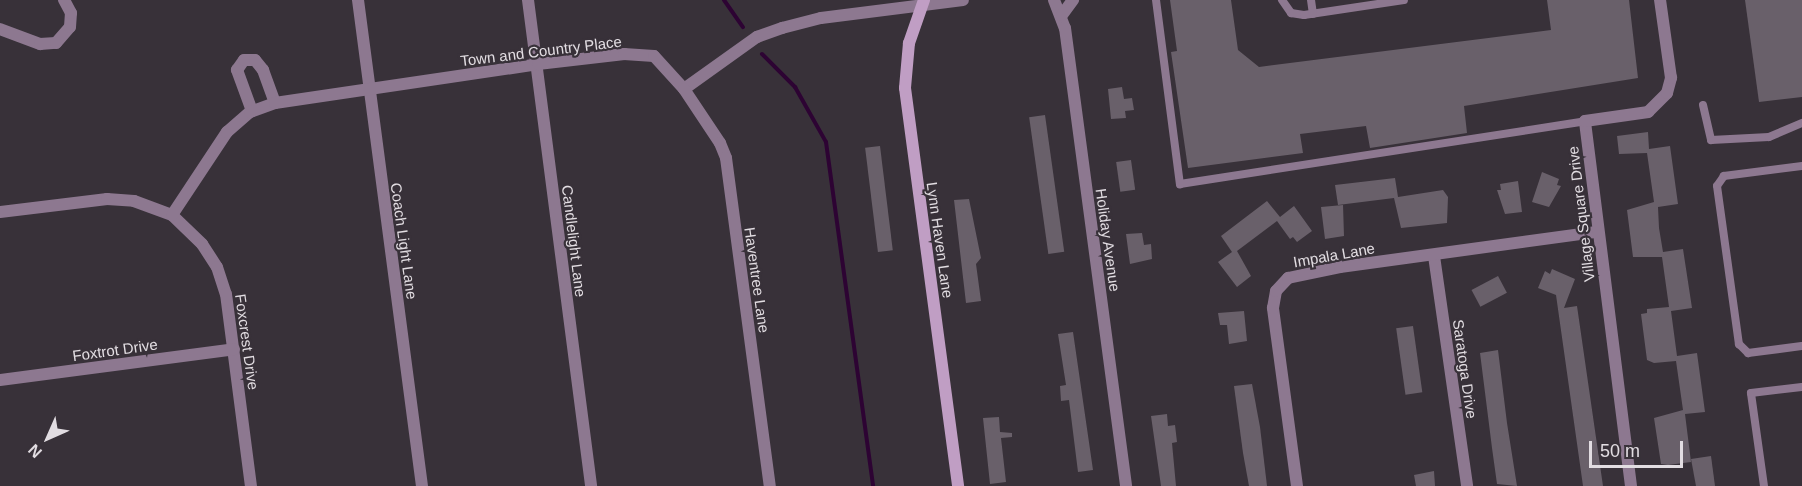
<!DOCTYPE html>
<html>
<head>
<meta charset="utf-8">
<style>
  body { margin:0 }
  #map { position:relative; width:1802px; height:486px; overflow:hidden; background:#383139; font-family:Arial,sans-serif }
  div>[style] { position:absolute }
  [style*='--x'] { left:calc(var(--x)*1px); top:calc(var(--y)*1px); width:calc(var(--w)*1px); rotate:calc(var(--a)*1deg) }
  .stream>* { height:4px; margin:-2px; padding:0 2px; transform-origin:2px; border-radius:2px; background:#2d0333 }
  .building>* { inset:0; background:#69606a; transform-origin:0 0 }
  .lane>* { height:8px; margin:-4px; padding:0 4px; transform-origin:4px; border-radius:4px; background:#8d7890 }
  .street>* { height:12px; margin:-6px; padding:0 6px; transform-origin:6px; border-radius:6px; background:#8d7890 }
  .secondary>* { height:12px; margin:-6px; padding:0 6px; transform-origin:6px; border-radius:6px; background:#c09ec4 }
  span { translate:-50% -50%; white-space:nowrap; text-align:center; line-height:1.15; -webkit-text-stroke:4.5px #383139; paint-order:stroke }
  .street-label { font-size:15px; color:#e2dde2 }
  .north { position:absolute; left:18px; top:408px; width:60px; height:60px; -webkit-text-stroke:4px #383139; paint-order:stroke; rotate:225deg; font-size:16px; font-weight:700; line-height:24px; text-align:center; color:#e2dde2 }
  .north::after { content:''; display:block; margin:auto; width:21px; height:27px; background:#e2dde2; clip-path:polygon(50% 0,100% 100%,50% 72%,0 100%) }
  .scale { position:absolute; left:1589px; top:441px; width:94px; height:27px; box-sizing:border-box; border:3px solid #e2dde2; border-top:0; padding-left:8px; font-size:18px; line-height:21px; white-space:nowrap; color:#e2dde2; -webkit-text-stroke:4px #383139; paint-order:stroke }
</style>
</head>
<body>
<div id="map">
  <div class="stream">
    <div style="--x:724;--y:0;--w:33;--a:55"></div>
    <div style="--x:762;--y:54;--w:47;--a:45"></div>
    <div style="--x:795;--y:87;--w:63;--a:60.6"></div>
    <div style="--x:826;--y:142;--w:347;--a:82.2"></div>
  </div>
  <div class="building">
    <div style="clip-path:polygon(1170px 0,1231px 0,1238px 50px,1259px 67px,1551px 30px,1547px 0,1629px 0,1638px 78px,1464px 106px,1467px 133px,1370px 148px,1366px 126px,1300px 134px,1303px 153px,1188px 168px,1171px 52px,1177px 51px)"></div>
    <div style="clip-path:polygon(1745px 0,1802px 0,1802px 97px,1759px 102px)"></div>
    <div style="clip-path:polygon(1122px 87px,1124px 99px,1132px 98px,1134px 110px,1125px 111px,1126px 118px,1111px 119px,1108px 89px)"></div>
    <div style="left:1045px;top:115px;width:138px;height:16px;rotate:82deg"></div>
    <div style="clip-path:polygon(1648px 132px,1649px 149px,1670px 146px,1678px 204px,1658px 207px,1659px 228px,1663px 252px,1683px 249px,1692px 308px,1671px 311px,1677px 356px,1697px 353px,1705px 412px,1685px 414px,1691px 462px,1668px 465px,1661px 464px,1654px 418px,1683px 410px,1676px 361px,1654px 363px,1647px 360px,1641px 314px,1647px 313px,1647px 309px,1669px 307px,1662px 257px,1633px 257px,1627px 210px,1654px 202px,1647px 153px,1619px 154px,1617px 136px)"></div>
    <div style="left:880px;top:146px;width:105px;height:15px;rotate:83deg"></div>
    <div style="left:1131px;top:160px;width:30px;height:15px;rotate:82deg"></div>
    <div style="clip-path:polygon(1542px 172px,1559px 179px,1557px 185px,1561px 186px,1549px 207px,1532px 202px)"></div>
    <div style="clip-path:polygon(1395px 178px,1398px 197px,1443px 190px,1448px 197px,1447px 223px,1401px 228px,1394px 198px,1338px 205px,1335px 185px)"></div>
    <div style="clip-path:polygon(1518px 181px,1522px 212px,1505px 214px,1497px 190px,1501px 190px,1500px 184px)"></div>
    <div style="clip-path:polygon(969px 199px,981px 258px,976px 264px,981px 301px,966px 303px,954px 200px)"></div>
    <div style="clip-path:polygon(1267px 201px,1280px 217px,1294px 206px,1312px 231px,1297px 242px,1293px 237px,1290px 239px,1277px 221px,1237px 251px,1251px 276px,1237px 287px,1218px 262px,1232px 252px,1221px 236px)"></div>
    <div style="clip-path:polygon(1343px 205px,1344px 236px,1325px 239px,1321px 207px)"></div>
    <div style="clip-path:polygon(1142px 233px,1144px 245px,1151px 244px,1152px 259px,1130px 264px,1126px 234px)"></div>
    <div style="clip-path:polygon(1552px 269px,1575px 279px,1564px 308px,1577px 306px,1603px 486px,1583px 486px,1556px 295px,1538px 288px,1545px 271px,1550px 274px)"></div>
    <div style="left:1498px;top:276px;width:19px;height:30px;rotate:62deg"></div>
    <div style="clip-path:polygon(1244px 311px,1247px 341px,1229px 344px,1227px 325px,1220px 325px,1218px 313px)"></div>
    <div style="left:1413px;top:326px;width:67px;height:17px;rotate:82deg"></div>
    <div style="clip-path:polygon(1073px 332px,1093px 470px,1078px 472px,1069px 400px,1061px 401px,1060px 386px,1066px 385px,1058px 334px)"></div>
    <div style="clip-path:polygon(1498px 350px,1507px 423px,1517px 486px,1497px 484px,1492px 448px,1480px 353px)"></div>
    <div style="clip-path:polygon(1252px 384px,1260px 427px,1267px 486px,1249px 486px,1243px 453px,1234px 386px)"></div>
    <div style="clip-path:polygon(1167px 414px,1168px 426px,1175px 425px,1177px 442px,1172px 443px,1176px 486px,1161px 486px,1151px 416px)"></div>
    <div style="clip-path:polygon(999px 417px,1000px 432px,1012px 433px,1012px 437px,1001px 438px,1006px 482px,990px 484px,983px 418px)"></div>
    <div style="clip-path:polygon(1711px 456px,1715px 486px,1696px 486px,1691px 459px)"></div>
    <div style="clip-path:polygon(1434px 471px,1435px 486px,1416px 486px,1414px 475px)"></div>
  </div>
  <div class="lane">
    <div style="--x:1156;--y:0;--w:186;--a:82.6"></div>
    <div style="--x:1180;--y:184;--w:410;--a:-8.8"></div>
    <div style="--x:1282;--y:0;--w:16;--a:55"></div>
    <div style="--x:1291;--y:13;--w:13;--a:9"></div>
    <div style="--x:1304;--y:15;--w:101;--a:-8.5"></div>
    <div style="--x:1311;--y:0;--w:14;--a:82"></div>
    <div style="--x:1703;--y:105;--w:36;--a:77"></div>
    <div style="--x:1711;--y:140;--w:58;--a:-3"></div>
    <div style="--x:1769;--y:137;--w:36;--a:-23"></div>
    <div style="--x:1802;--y:166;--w:79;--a:172.7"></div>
    <div style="--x:1724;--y:176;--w:12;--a:125"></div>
    <div style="--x:1717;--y:186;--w:160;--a:82.1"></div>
    <div style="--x:1739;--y:344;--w:13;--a:45"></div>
    <div style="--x:1748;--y:353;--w:54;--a:-7.4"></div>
    <div style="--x:1764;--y:486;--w:94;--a:-98"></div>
    <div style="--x:1751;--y:393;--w:51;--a:-6.7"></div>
  </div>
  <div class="street">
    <div style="--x:358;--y:0;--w:490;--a:82.5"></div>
    <div style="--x:528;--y:0;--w:490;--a:82.6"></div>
    <div style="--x:1054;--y:0;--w:30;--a:69"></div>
    <div style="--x:1065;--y:28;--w:462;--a:82.4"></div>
    <div style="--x:1062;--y:15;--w:19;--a:-54"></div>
    <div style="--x:0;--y:29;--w:43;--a:20.6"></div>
    <div style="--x:40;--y:44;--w:16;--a:-4"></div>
    <div style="--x:56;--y:43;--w:21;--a:-49"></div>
    <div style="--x:70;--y:27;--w:14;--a:-86"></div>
    <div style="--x:71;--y:13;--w:15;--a:-118"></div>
    <div style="--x:684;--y:89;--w:90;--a:-35.5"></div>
    <div style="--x:757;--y:37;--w:27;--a:-20"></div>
    <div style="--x:782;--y:28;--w:40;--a:-14.4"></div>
    <div style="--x:821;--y:18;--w:143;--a:-7.2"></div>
    <div style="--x:252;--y:111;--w:44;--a:-110.1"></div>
    <div style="--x:237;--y:70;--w:12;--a:-55"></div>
    <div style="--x:244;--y:60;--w:11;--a:0"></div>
    <div style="--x:255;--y:60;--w:13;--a:51"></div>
    <div style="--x:263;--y:70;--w:35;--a:70"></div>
    <div style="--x:0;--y:212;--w:108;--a:-6.9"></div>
    <div style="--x:107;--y:199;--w:27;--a:4"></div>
    <div style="--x:134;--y:201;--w:40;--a:20.2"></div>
    <div style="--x:172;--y:215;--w:42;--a:44"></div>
    <div style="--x:202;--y:244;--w:27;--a:57"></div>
    <div style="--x:217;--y:267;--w:28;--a:72"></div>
    <div style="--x:226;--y:294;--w:194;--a:82.6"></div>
    <div style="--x:172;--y:215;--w:100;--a:-56.5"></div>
    <div style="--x:227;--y:132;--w:30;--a:-41"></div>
    <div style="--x:250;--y:112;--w:27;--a:-20"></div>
    <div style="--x:275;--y:103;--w:266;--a:-8.4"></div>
    <div style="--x:538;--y:64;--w:87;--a:-6.6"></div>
    <div style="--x:624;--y:54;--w:30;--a:4"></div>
    <div style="--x:654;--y:56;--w:45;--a:47.7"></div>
    <div style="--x:684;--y:89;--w:65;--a:56.3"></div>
    <div style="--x:720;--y:143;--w:16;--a:68"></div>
    <div style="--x:726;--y:158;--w:331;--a:82.4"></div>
    <div style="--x:1434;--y:256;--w:232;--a:81.8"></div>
    <div style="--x:0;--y:380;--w:236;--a:-7.5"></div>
    <div style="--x:1297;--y:486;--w:180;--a:-97.7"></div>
    <div style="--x:1273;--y:308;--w:17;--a:-80"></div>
    <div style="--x:1276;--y:291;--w:18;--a:-47"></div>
    <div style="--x:1288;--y:278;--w:53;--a:-11.9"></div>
    <div style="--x:1340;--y:267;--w:259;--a:-7.8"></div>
    <div style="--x:1631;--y:486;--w:368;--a:-97.2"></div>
    <div style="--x:1585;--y:121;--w:64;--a:-8.1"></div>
    <div style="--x:1648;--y:112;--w:27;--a:-45"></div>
    <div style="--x:1667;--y:93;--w:16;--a:-75"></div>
    <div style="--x:1671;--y:78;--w:79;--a:-98"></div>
  </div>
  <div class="secondary">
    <div style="--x:924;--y:0;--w:46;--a:109.2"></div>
    <div style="--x:909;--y:43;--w:45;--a:95.1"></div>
    <div style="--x:905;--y:88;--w:402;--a:82.4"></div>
  </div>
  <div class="street-label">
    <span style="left:541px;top:51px;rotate:-7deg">Town and Country Place</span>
    <span style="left:1581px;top:214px;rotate:-97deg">Village Square Drive</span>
    <span style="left:940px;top:240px;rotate:82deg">Lynn Haven Lane</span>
    <span style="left:1108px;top:240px;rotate:82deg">Holiday Avenue</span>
    <span style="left:404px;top:241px;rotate:82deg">Coach Light Lane</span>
    <span style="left:574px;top:241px;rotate:83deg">Candlelight Lane</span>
    <span style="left:1334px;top:255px;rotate:-10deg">Impala Lane</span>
    <span style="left:757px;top:280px;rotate:82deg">Haventree Lane</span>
    <span style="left:247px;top:342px;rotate:82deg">Foxcrest Drive</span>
    <span style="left:115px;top:350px;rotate:-8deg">Foxtrot Drive</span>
    <span style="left:1465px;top:369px;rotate:82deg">Saratoga Drive</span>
  </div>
  <div class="north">N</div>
  <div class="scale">50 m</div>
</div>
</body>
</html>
